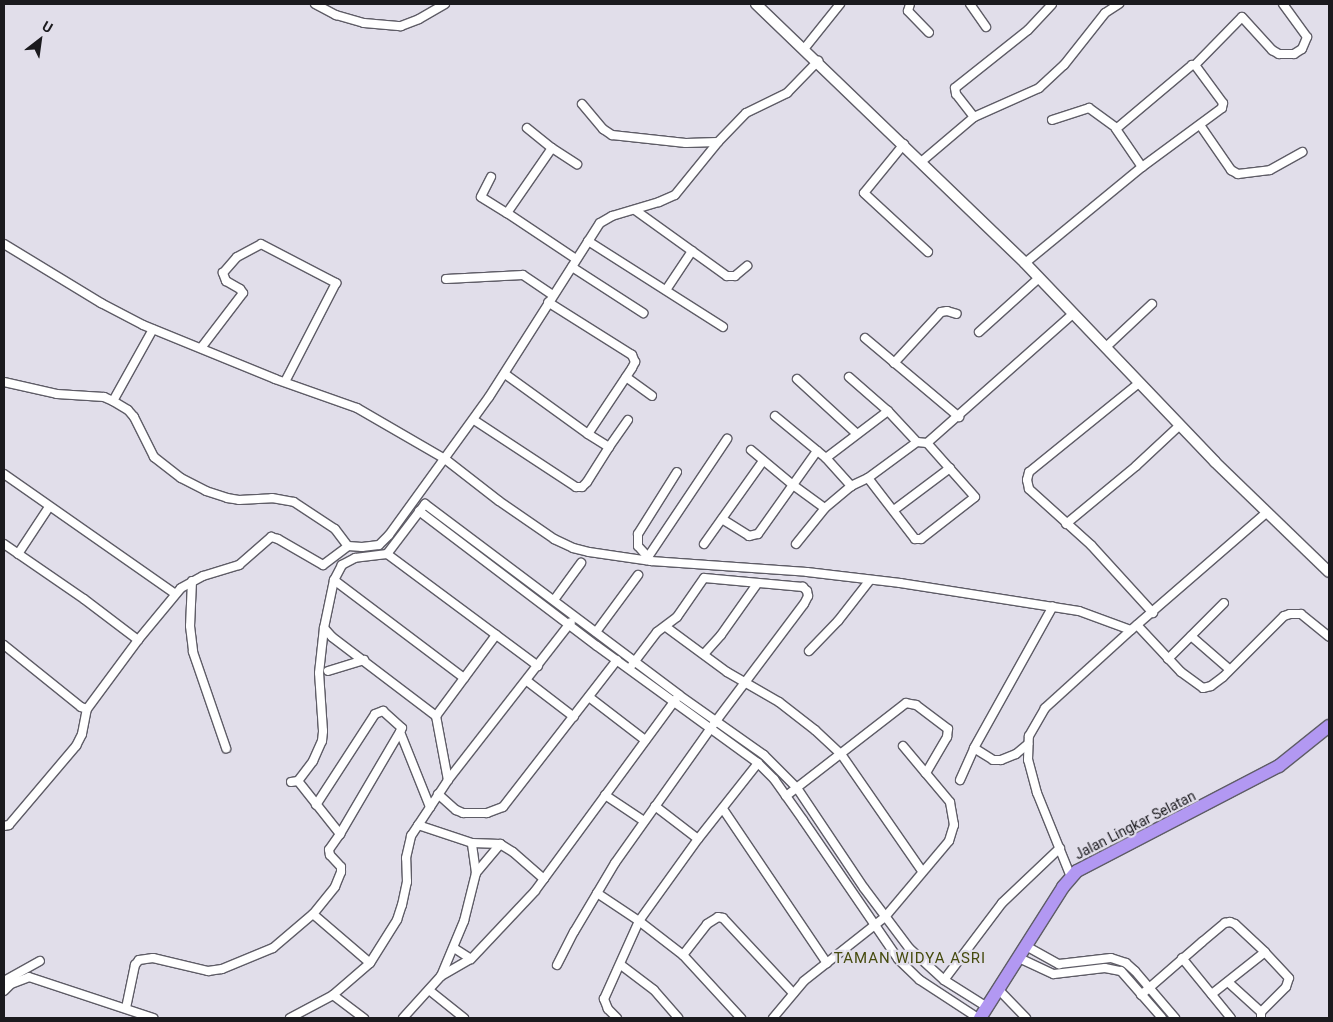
<!DOCTYPE html>
<html>
<head>
<meta charset="utf-8">
<style>
  body { margin:0 }
  #map { position:relative; width:1333px; height:1022px; overflow:hidden; background:#e1deea; font-family:Roboto,sans-serif }
  div>[style] { position:absolute }
  [style*='--x'] { left:calc(var(--x)*1px); top:calc(var(--y)*1px); width:calc(var(--w)*1px); rotate:calc(var(--a)*1deg) }
  .roads { filter:drop-shadow(1px 0 #5e5c66) drop-shadow(-1px 0 #5e5c66) drop-shadow(0 1px #5e5c66) drop-shadow(0 -1px #5e5c66) }
  .minor>* { height:8px; margin:-4px; padding:0 4px; transform-origin:4px; border-radius:4px; background:#fff }
  .tertiary>* { height:10px; margin:-5px; padding:0 5px; transform-origin:5px; border-radius:5px; background:#fff }
  .trunk>* { height:12px; margin:-6px; padding:0 6px; transform-origin:6px; border-radius:6px; background:#b298f2 }
  span { translate:-50% -50%; white-space:nowrap; text-align:center; line-height:1.15; -webkit-text-stroke:4.5px #e1deea; paint-order:stroke }
  .street-label { font-size:14px; color:#1b1a1e }
  .neighbourhood-label { font-size:15px; color:#454a0e; letter-spacing:1px }
  .frame { position:absolute; inset:0; border:5px solid #1b1a1e; pointer-events:none }
  .north { position:absolute; left:15px; top:15px; width:50px; height:50px; -webkit-text-stroke:4px #e1deea; paint-order:stroke; rotate:30deg; font-size:14px; font-weight:700; line-height:20px; text-align:center; color:#1b1a1e }
  .north::after { content:''; display:block; margin:auto; width:18px; height:22px; background:#1b1a1e; clip-path:polygon(50% 0,100% 100%,50% 72%,0 100%) }
</style>
</head>
<body>
<div id="map">
  <div class="roads">
    <div class="minor">
      <div style="--x:315;--y:4;--w:24;--a:28"></div>
      <div style="--x:336;--y:15;--w:29;--a:16"></div>
      <div style="--x:364;--y:23;--w:37;--a:5"></div>
      <div style="--x:401;--y:26;--w:19;--a:-21"></div>
      <div style="--x:419;--y:19;--w:30;--a:-30"></div>
      <div style="--x:910;--y:4;--w:7;--a:106"></div>
      <div style="--x:908;--y:11;--w:30;--a:46"></div>
      <div style="--x:970;--y:4;--w:28;--a:55"></div>
      <div style="--x:804;--y:49;--w:58;--a:-51.3"></div>
      <div style="--x:1195;--y:65;--w:67;--a:-45.6"></div>
      <div style="--x:1242;--y:17;--w:45;--a:47.7"></div>
      <div style="--x:1272;--y:50;--w:8;--a:30"></div>
      <div style="--x:1279;--y:54;--w:15;--a:0"></div>
      <div style="--x:1294;--y:54;--w:9;--a:-32"></div>
      <div style="--x:1302;--y:49;--w:13;--a:-67"></div>
      <div style="--x:1307;--y:37;--w:41;--a:-126"></div>
      <div style="--x:582;--y:104;--w:33;--a:50"></div>
      <div style="--x:603;--y:129;--w:11;--a:34"></div>
      <div style="--x:612;--y:135;--w:74;--a:6.2"></div>
      <div style="--x:686;--y:143;--w:32;--a:-2"></div>
      <div style="--x:974;--y:117;--w:29;--a:-128"></div>
      <div style="--x:956;--y:94;--w:6;--a:-99"></div>
      <div style="--x:955;--y:88;--w:93;--a:-38.5"></div>
      <div style="--x:1028;--y:30;--w:35;--a:-47"></div>
      <div style="--x:1052;--y:120;--w:39;--a:-18"></div>
      <div style="--x:1089;--y:108;--w:34;--a:36"></div>
      <div style="--x:1200;--y:125;--w:55;--a:55.4"></div>
      <div style="--x:1231;--y:170;--w:8;--a:30"></div>
      <div style="--x:1238;--y:174;--w:32;--a:-7"></div>
      <div style="--x:1270;--y:170;--w:37;--a:-29"></div>
      <div style="--x:527;--y:128;--w:32;--a:39"></div>
      <div style="--x:904;--y:144;--w:63;--a:129.2"></div>
      <div style="--x:864;--y:193;--w:87;--a:42.7"></div>
      <div style="--x:921;--y:162;--w:70;--a:-40.3"></div>
      <div style="--x:974;--y:117;--w:71;--a:-24"></div>
      <div style="--x:1039;--y:88;--w:34;--a:-43"></div>
      <div style="--x:1064;--y:65;--w:66;--a:-51.7"></div>
      <div style="--x:1105;--y:13;--w:17;--a:-33"></div>
      <div style="--x:491;--y:177;--w:22;--a:117"></div>
      <div style="--x:481;--y:197;--w:31;--a:32"></div>
      <div style="--x:635;--y:210;--w:113;--a:35.7"></div>
      <div style="--x:727;--y:276;--w:8;--a:0"></div>
      <div style="--x:735;--y:276;--w:16;--a:-40"></div>
      <div style="--x:588;--y:241;--w:160;--a:32.5"></div>
      <div style="--x:4;--y:244;--w:114;--a:31.3"></div>
      <div style="--x:101;--y:303;--w:47;--a:27.6"></div>
      <div style="--x:143;--y:325;--w:143;--a:22.2"></div>
      <div style="--x:275;--y:379;--w:87;--a:19.5"></div>
      <div style="--x:357;--y:408;--w:102;--a:30.1"></div>
      <div style="--x:445;--y:459;--w:68;--a:37.9"></div>
      <div style="--x:499;--y:501;--w:67;--a:34.6"></div>
      <div style="--x:554;--y:539;--w:21;--a:25"></div>
      <div style="--x:573;--y:548;--w:16;--a:14"></div>
      <div style="--x:589;--y:552;--w:63;--a:8.3"></div>
      <div style="--x:651;--y:561;--w:156;--a:4"></div>
      <div style="--x:807;--y:572;--w:94;--a:6.7"></div>
      <div style="--x:900;--y:583;--w:181;--a:8.9"></div>
      <div style="--x:1079;--y:611;--w:55;--a:20.1"></div>
      <div style="--x:1131;--y:630;--w:180;--a:-40.9"></div>
      <div style="--x:576;--y:259;--w:83;--a:-146.3"></div>
      <div style="--x:507;--y:213;--w:79;--a:-55.3"></div>
      <div style="--x:552;--y:148;--w:30;--a:33"></div>
      <div style="--x:1025;--y:263;--w:151;--a:-39.4"></div>
      <div style="--x:1142;--y:167;--w:99;--a:-36.4"></div>
      <div style="--x:1222;--y:108;--w:5;--a:-79"></div>
      <div style="--x:1223;--y:103;--w:47;--a:-126.4"></div>
      <div style="--x:1195;--y:65;--w:3;--a:180"></div>
      <div style="--x:1192;--y:65;--w:99;--a:139.9"></div>
      <div style="--x:1116;--y:129;--w:46;--a:55.6"></div>
      <div style="--x:572;--y:267;--w:85;--a:32.9"></div>
      <div style="--x:446;--y:279;--w:77;--a:-3"></div>
      <div style="--x:523;--y:275;--w:36;--a:34"></div>
      <div style="--x:666;--y:290;--w:47;--a:-56.3"></div>
      <div style="--x:979;--y:332;--w:81;--a:-42"></div>
      <div style="--x:865;--y:338;--w:123;--a:40"></div>
      <div style="--x:1106;--y:347;--w:63;--a:-43.1"></div>
      <div style="--x:201;--y:348;--w:69;--a:-52.6"></div>
      <div style="--x:243;--y:293;--w:5;--a:-127"></div>
      <div style="--x:240;--y:289;--w:16;--a:-150"></div>
      <div style="--x:226;--y:281;--w:9;--a:-111"></div>
      <div style="--x:223;--y:273;--w:21;--a:-49"></div>
      <div style="--x:237;--y:257;--w:27;--a:-28"></div>
      <div style="--x:261;--y:244;--w:85;--a:27.5"></div>
      <div style="--x:336;--y:283;--w:111;--a:117.3"></div>
      <div style="--x:894;--y:363;--w:69;--a:-47.3"></div>
      <div style="--x:941;--y:312;--w:6;--a:-9"></div>
      <div style="--x:947;--y:311;--w:10;--a:17"></div>
      <div style="--x:505;--y:374;--w:102;--a:35.9"></div>
      <div style="--x:588;--y:434;--w:79;--a:-56.3"></div>
      <div style="--x:632;--y:368;--w:7;--a:-63"></div>
      <div style="--x:635;--y:362;--w:8;--a:-113"></div>
      <div style="--x:632;--y:355;--w:99;--a:-147.8"></div>
      <div style="--x:626;--y:377;--w:32;--a:36"></div>
      <div style="--x:849;--y:377;--w:52;--a:41.1"></div>
      <div style="--x:888;--y:411;--w:42;--a:46.9"></div>
      <div style="--x:797;--y:379;--w:81;--a:42.5"></div>
      <div style="--x:4;--y:382;--w:54;--a:12.8"></div>
      <div style="--x:57;--y:394;--w:47;--a:3.7"></div>
      <div style="--x:104;--y:397;--w:10;--a:24"></div>
      <div style="--x:113;--y:401;--w:17;--a:31"></div>
      <div style="--x:128;--y:410;--w:9;--a:49"></div>
      <div style="--x:134;--y:417;--w:45;--a:63.4"></div>
      <div style="--x:154;--y:457;--w:34;--a:38"></div>
      <div style="--x:181;--y:478;--w:28;--a:27"></div>
      <div style="--x:206;--y:491;--w:22;--a:18"></div>
      <div style="--x:227;--y:498;--w:12;--a:9"></div>
      <div style="--x:239;--y:500;--w:33;--a:-3"></div>
      <div style="--x:272;--y:498;--w:22;--a:10"></div>
      <div style="--x:294;--y:502;--w:49;--a:33.4"></div>
      <div style="--x:335;--y:529;--w:21;--a:53"></div>
      <div style="--x:348;--y:546;--w:14;--a:4"></div>
      <div style="--x:362;--y:547;--w:17;--a:-7"></div>
      <div style="--x:379;--y:545;--w:14;--a:-45"></div>
      <div style="--x:389;--y:535;--w:170;--a:-54.1"></div>
      <div style="--x:489;--y:397;--w:206;--a:-57.5"></div>
      <div style="--x:600;--y:223;--w:14;--a:-30"></div>
      <div style="--x:612;--y:216;--w:49;--a:-16.6"></div>
      <div style="--x:659;--y:202;--w:17;--a:-24"></div>
      <div style="--x:675;--y:195;--w:68;--a:-50.9"></div>
      <div style="--x:718;--y:142;--w:40;--a:-46"></div>
      <div style="--x:746;--y:113;--w:46;--a:-26"></div>
      <div style="--x:787;--y:93;--w:45;--a:-45.9"></div>
      <div style="--x:1139;--y:383;--w:141;--a:141"></div>
      <div style="--x:1029;--y:472;--w:8;--a:104"></div>
      <div style="--x:1027;--y:480;--w:9;--a:77"></div>
      <div style="--x:1029;--y:489;--w:84;--a:42.1"></div>
      <div style="--x:1091;--y:545;--w:92;--a:47.6"></div>
      <div style="--x:113;--y:401;--w:82;--a:-60.9"></div>
      <div style="--x:775;--y:416;--w:66;--a:39.5"></div>
      <div style="--x:826;--y:458;--w:38;--a:48"></div>
      <div style="--x:851;--y:486;--w:19;--a:-25"></div>
      <div style="--x:868;--y:478;--w:61;--a:-36.3"></div>
      <div style="--x:917;--y:442;--w:10;--a:6"></div>
      <div style="--x:927;--y:443;--w:195;--a:-41.5"></div>
      <div style="--x:474;--y:420;--w:122;--a:33.3"></div>
      <div style="--x:576;--y:487;--w:6;--a:0"></div>
      <div style="--x:582;--y:487;--w:7;--a:-45"></div>
      <div style="--x:587;--y:482;--w:41;--a:-57.8"></div>
      <div style="--x:588;--y:434;--w:25;--a:32"></div>
      <div style="--x:609;--y:447;--w:33;--a:-55"></div>
      <div style="--x:751;--y:450;--w:55;--a:39.8"></div>
      <div style="--x:793;--y:485;--w:39;--a:36"></div>
      <div style="--x:826;--y:458;--w:78;--a:-37.2"></div>
      <div style="--x:4;--y:474;--w:208;--a:35"></div>
      <div style="--x:868;--y:478;--w:77;--a:52.4"></div>
      <div style="--x:915;--y:539;--w:6;--a:0"></div>
      <div style="--x:921;--y:539;--w:68;--a:-37.9"></div>
      <div style="--x:975;--y:497;--w:72;--a:-131.6"></div>
      <div style="--x:894;--y:510;--w:70;--a:-36.9"></div>
      <div style="--x:419;--y:511;--w:223;--a:37.2"></div>
      <div style="--x:597;--y:646;--w:199;--a:36"></div>
      <div style="--x:758;--y:763;--w:23;--a:45"></div>
      <div style="--x:774;--y:779;--w:50;--a:54.7"></div>
      <div style="--x:803;--y:820;--w:168;--a:55.6"></div>
      <div style="--x:898;--y:959;--w:30;--a:44"></div>
      <div style="--x:920;--y:980;--w:69;--a:33.2"></div>
      <div style="--x:722;--y:519;--w:32;--a:32"></div>
      <div style="--x:749;--y:536;--w:9;--a:-13"></div>
      <div style="--x:758;--y:534;--w:102;--a:-54.6"></div>
      <div style="--x:1066;--y:524;--w:91;--a:-39.6"></div>
      <div style="--x:1136;--y:466;--w:60;--a:-43"></div>
      <div style="--x:4;--y:544;--w:97;--a:34.5"></div>
      <div style="--x:84;--y:599;--w:68;--a:37.2"></div>
      <div style="--x:138;--y:640;--w:67;--a:-50.4"></div>
      <div style="--x:181;--y:588;--w:25;--a:-29"></div>
      <div style="--x:203;--y:576;--w:38;--a:-17"></div>
      <div style="--x:239;--y:565;--w:43;--a:-41.2"></div>
      <div style="--x:271;--y:537;--w:7;--a:16"></div>
      <div style="--x:278;--y:539;--w:52;--a:30"></div>
      <div style="--x:323;--y:565;--w:31;--a:-37"></div>
      <div style="--x:704;--y:544;--w:102;--a:-54.6"></div>
      <div style="--x:796;--y:544;--w:46;--a:-51.1"></div>
      <div style="--x:825;--y:508;--w:34;--a:-40"></div>
      <div style="--x:18;--y:554;--w:56;--a:-56.6"></div>
      <div style="--x:387;--y:554;--w:32;--a:173"></div>
      <div style="--x:355;--y:558;--w:15;--a:152"></div>
      <div style="--x:342;--y:565;--w:17;--a:118"></div>
      <div style="--x:334;--y:580;--w:49;--a:101.8"></div>
      <div style="--x:324;--y:628;--w:12;--a:48"></div>
      <div style="--x:332;--y:637;--w:131;--a:37.2"></div>
      <div style="--x:436;--y:716;--w:101;--a:-53.5"></div>
      <div style="--x:647;--y:556;--w:13;--a:-132"></div>
      <div style="--x:638;--y:546;--w:12;--a:-90"></div>
      <div style="--x:638;--y:534;--w:73;--a:-57.8"></div>
      <div style="--x:646;--y:560;--w:146;--a:-56.2"></div>
      <div style="--x:334;--y:580;--w:163;--a:37"></div>
      <div style="--x:192;--y:581;--w:45;--a:92.5"></div>
      <div style="--x:190;--y:626;--w:26;--a:83"></div>
      <div style="--x:193;--y:652;--w:102;--a:71"></div>
      <div style="--x:554;--y:600;--w:46;--a:-53.9"></div>
      <div style="--x:1137;--y:625;--w:64;--a:46.9"></div>
      <div style="--x:1181;--y:672;--w:27;--a:36"></div>
      <div style="--x:1203;--y:688;--w:8;--a:-14"></div>
      <div style="--x:1211;--y:686;--w:15;--a:-37"></div>
      <div style="--x:1223;--y:677;--w:86;--a:-45"></div>
      <div style="--x:1284;--y:616;--w:6;--a:-18"></div>
      <div style="--x:1290;--y:614;--w:11;--a:0"></div>
      <div style="--x:1301;--y:614;--w:36;--a:39"></div>
      <div style="--x:666;--y:627;--w:76;--a:36.4"></div>
      <div style="--x:727;--y:672;--w:60;--a:30"></div>
      <div style="--x:779;--y:702;--w:46;--a:37.9"></div>
      <div style="--x:815;--y:730;--w:35;--a:43"></div>
      <div style="--x:841;--y:754;--w:142;--a:55.3"></div>
      <div style="--x:596;--y:632;--w:71;--a:-53.6"></div>
      <div style="--x:1191;--y:636;--w:50;--a:41"></div>
      <div style="--x:4;--y:645;--w:99;--a:38.8"></div>
      <div style="--x:81;--y:707;--w:6;--a:18"></div>
      <div style="--x:87;--y:709;--w:86;--a:-53.5"></div>
      <div style="--x:809;--y:651;--w:42;--a:-46"></div>
      <div style="--x:838;--y:621;--w:52;--a:-52"></div>
      <div style="--x:704;--y:654;--w:25;--a:-48"></div>
      <div style="--x:721;--y:635;--w:62;--a:-54.8"></div>
      <div style="--x:1168;--y:659;--w:79;--a:-45"></div>
      <div style="--x:538;--y:666;--w:188;--a:-143.4"></div>
      <div style="--x:387;--y:554;--w:63;--a:-52.8"></div>
      <div style="--x:425;--y:504;--w:318;--a:36.9"></div>
      <div style="--x:679;--y:695;--w:104;--a:35.2"></div>
      <div style="--x:764;--y:755;--w:47;--a:45"></div>
      <div style="--x:797;--y:788;--w:120;--a:56.2"></div>
      <div style="--x:864;--y:888;--w:75;--a:53.1"></div>
      <div style="--x:909;--y:948;--w:47;--a:42.4"></div>
      <div style="--x:944;--y:980;--w:51;--a:32.1"></div>
      <div style="--x:328;--y:671;--w:38;--a:-17"></div>
      <div style="--x:527;--y:681;--w:59;--a:37.5"></div>
      <div style="--x:589;--y:697;--w:71;--a:37.5"></div>
      <div style="--x:436;--y:716;--w:65;--a:79.4"></div>
      <div style="--x:400;--y:732;--w:81;--a:68.2"></div>
      <div style="--x:903;--y:746;--w:35;--a:50"></div>
      <div style="--x:974;--y:748;--w:162;--a:-60.9"></div>
      <div style="--x:960;--y:780;--w:35;--a:-66"></div>
      <div style="--x:974;--y:748;--w:22;--a:32"></div>
      <div style="--x:993;--y:760;--w:8;--a:0"></div>
      <div style="--x:1001;--y:760;--w:16;--a:-22"></div>
      <div style="--x:1016;--y:754;--w:16;--a:-40"></div>
      <div style="--x:298;--y:781;--w:25;--a:-53"></div>
      <div style="--x:313;--y:761;--w:22;--a:-66"></div>
      <div style="--x:322;--y:741;--w:10;--a:-84"></div>
      <div style="--x:323;--y:731;--w:58;--a:-93.9"></div>
      <div style="--x:319;--y:673;--w:45;--a:-83.7"></div>
      <div style="--x:291;--y:782;--w:7;--a:-8"></div>
      <div style="--x:298;--y:781;--w:68;--a:51.6"></div>
      <div style="--x:340;--y:834;--w:19;--a:125"></div>
      <div style="--x:329;--y:850;--w:5;--a:79"></div>
      <div style="--x:330;--y:855;--w:16;--a:47"></div>
      <div style="--x:341;--y:867;--w:5;--a:90"></div>
      <div style="--x:341;--y:872;--w:16;--a:112"></div>
      <div style="--x:335;--y:887;--w:35;--a:129"></div>
      <div style="--x:313;--y:914;--w:75;--a:40.7"></div>
      <div style="--x:438;--y:794;--w:24;--a:42"></div>
      <div style="--x:456;--y:810;--w:8;--a:23"></div>
      <div style="--x:463;--y:813;--w:24;--a:0"></div>
      <div style="--x:487;--y:813;--w:17;--a:-21"></div>
      <div style="--x:503;--y:807;--w:186;--a:-52.2"></div>
      <div style="--x:605;--y:795;--w:47;--a:33.7"></div>
      <div style="--x:316;--y:805;--w:108;--a:-57"></div>
      <div style="--x:375;--y:714;--w:9;--a:-21"></div>
      <div style="--x:383;--y:711;--w:25;--a:42"></div>
      <div style="--x:402;--y:728;--w:2;--a:117"></div>
      <div style="--x:401;--y:730;--w:121;--a:120.4"></div>
      <div style="--x:655;--y:806;--w:54;--a:37.5"></div>
      <div style="--x:723;--y:809;--w:186;--a:56"></div>
      <div style="--x:418;--y:825;--w:57;--a:18.4"></div>
      <div style="--x:472;--y:843;--w:28;--a:2"></div>
      <div style="--x:500;--y:844;--w:15;--a:32"></div>
      <div style="--x:513;--y:852;--w:41;--a:41.1"></div>
      <div style="--x:4;--y:826;--w:5;--a:-11"></div>
      <div style="--x:9;--y:825;--w:104;--a:-49.7"></div>
      <div style="--x:76;--y:746;--w:13;--a:-63"></div>
      <div style="--x:82;--y:734;--w:25;--a:-79"></div>
      <div style="--x:476;--y:873;--w:38;--a:-50"></div>
      <div style="--x:1071;--y:877;--w:91;--a:-112"></div>
      <div style="--x:1037;--y:793;--w:34;--a:-105"></div>
      <div style="--x:1028;--y:760;--w:24;--a:-88"></div>
      <div style="--x:1029;--y:736;--w:32;--a:-60"></div>
      <div style="--x:1045;--y:708;--w:116;--a:-42.2"></div>
      <div style="--x:597;--y:893;--w:50;--a:33.7"></div>
      <div style="--x:639;--y:921;--w:56;--a:37.7"></div>
      <div style="--x:683;--y:955;--w:86;--a:47.4"></div>
      <div style="--x:1026;--y:946;--w:38;--a:29"></div>
      <div style="--x:1059;--y:964;--w:52;--a:-6.6"></div>
      <div style="--x:1111;--y:958;--w:16;--a:18"></div>
      <div style="--x:1126;--y:963;--w:12;--a:42"></div>
      <div style="--x:1135;--y:971;--w:62;--a:49.6"></div>
      <div style="--x:454;--y:948;--w:20;--a:33"></div>
      <div style="--x:683;--y:955;--w:39;--a:-52"></div>
      <div style="--x:707;--y:924;--w:13;--a:-32"></div>
      <div style="--x:718;--y:917;--w:5;--a:11"></div>
      <div style="--x:723;--y:918;--w:103;--a:47"></div>
      <div style="--x:1019;--y:958;--w:38;--a:25"></div>
      <div style="--x:1054;--y:974;--w:51;--a:-6.7"></div>
      <div style="--x:1105;--y:968;--w:16;--a:11"></div>
      <div style="--x:1121;--y:971;--w:62;--a:48.9"></div>
      <div style="--x:1182;--y:958;--w:77;--a:50.8"></div>
      <div style="--x:557;--y:965;--w:37;--a:-63"></div>
      <div style="--x:574;--y:932;--w:80;--a:-59.3"></div>
      <div style="--x:615;--y:863;--w:174;--a:-54.6"></div>
      <div style="--x:716;--y:721;--w:146;--a:-53.1"></div>
      <div style="--x:804;--y:604;--w:9;--a:-63"></div>
      <div style="--x:808;--y:596;--w:5;--a:-101"></div>
      <div style="--x:807;--y:591;--w:6;--a:-135"></div>
      <div style="--x:803;--y:587;--w:99;--a:-174.8"></div>
      <div style="--x:704;--y:578;--w:47;--a:124.7"></div>
      <div style="--x:677;--y:617;--w:25;--a:143"></div>
      <div style="--x:657;--y:632;--w:41;--a:127.1"></div>
      <div style="--x:621;--y:965;--w:41;--a:37.1"></div>
      <div style="--x:654;--y:990;--w:37;--a:49"></div>
      <div style="--x:441;--y:976;--w:60;--a:-67.3"></div>
      <div style="--x:464;--y:921;--w:49;--a:-76"></div>
      <div style="--x:476;--y:873;--w:30;--a:-98"></div>
      <div style="--x:944;--y:980;--w:96;--a:-53"></div>
      <div style="--x:1002;--y:903;--w:80;--a:-43.5"></div>
      <div style="--x:4;--y:981;--w:41;--a:-29.1"></div>
      <div style="--x:1228;--y:982;--w:45;--a:42.3"></div>
      <div style="--x:1261;--y:1012;--w:6;--a:90"></div>
      <div style="--x:429;--y:990;--w:45;--a:38.7"></div>
      <div style="--x:999;--y:990;--w:39;--a:46"></div>
      <div style="--x:4;--y:991;--w:10;--a:-45"></div>
      <div style="--x:11;--y:984;--w:19;--a:-21"></div>
      <div style="--x:29;--y:977;--w:131;--a:18.3"></div>
      <div style="--x:333;--y:995;--w:39;--a:37"></div>
      <div style="--x:1141;--y:995;--w:81;--a:-41"></div>
      <div style="--x:1202;--y:942;--w:30;--a:-40"></div>
      <div style="--x:1225;--y:923;--w:5;--a:-11"></div>
      <div style="--x:1230;--y:922;--w:5;--a:22"></div>
      <div style="--x:1235;--y:924;--w:41;--a:43"></div>
      <div style="--x:1265;--y:952;--w:68;--a:141.6"></div>
      <div style="--x:126;--y:1008;--w:44;--a:-78.2"></div>
      <div style="--x:135;--y:965;--w:6;--a:-51"></div>
      <div style="--x:139;--y:960;--w:14;--a:-8"></div>
      <div style="--x:153;--y:958;--w:57;--a:13.3"></div>
      <div style="--x:208;--y:971;--w:14;--a:-8"></div>
      <div style="--x:222;--y:969;--w:55;--a:-22.4"></div>
      <div style="--x:273;--y:948;--w:52;--a:-40.4"></div>
      <div style="--x:1261;--y:1012;--w:35;--a:-45"></div>
      <div style="--x:1286;--y:987;--w:9;--a:-72"></div>
      <div style="--x:1289;--y:978;--w:35;--a:-133"></div>
      <div style="--x:290;--y:1018;--w:49;--a:-28.1"></div>
      <div style="--x:333;--y:995;--w:49;--a:-40.9"></div>
      <div style="--x:370;--y:963;--w:51;--a:-57.9"></div>
      <div style="--x:397;--y:920;--w:16;--a:-72"></div>
      <div style="--x:402;--y:905;--w:24;--a:-78"></div>
      <div style="--x:407;--y:882;--w:24;--a:-92"></div>
      <div style="--x:406;--y:858;--w:23;--a:-77"></div>
      <div style="--x:411;--y:836;--w:67;--a:-56.5"></div>
      <div style="--x:448;--y:780;--w:200;--a:-52.1"></div>
      <div style="--x:403;--y:1018;--w:57;--a:-47.9"></div>
      <div style="--x:441;--y:976;--w:34;--a:-30"></div>
      <div style="--x:471;--y:959;--w:93;--a:-46.7"></div>
      <div style="--x:535;--y:891;--w:238;--a:-53.7"></div>
      <div style="--x:617;--y:1018;--w:13;--a:-135"></div>
      <div style="--x:608;--y:1009;--w:11;--a:-112"></div>
      <div style="--x:604;--y:999;--w:85;--a:-65.8"></div>
      <div style="--x:639;--y:921;--w:101;--a:-54.3"></div>
      <div style="--x:698;--y:839;--w:97;--a:-51.7"></div>
      <div style="--x:773;--y:1018;--w:48;--a:-50"></div>
      <div style="--x:804;--y:981;--w:103;--a:-38.3"></div>
      <div style="--x:885;--y:917;--w:99;--a:-49.9"></div>
      <div style="--x:949;--y:841;--w:17;--a:-73"></div>
      <div style="--x:954;--y:825;--w:23;--a:-100"></div>
      <div style="--x:950;--y:802;--w:38;--a:-130"></div>
      <div style="--x:926;--y:773;--w:42;--a:-59.7"></div>
      <div style="--x:947;--y:737;--w:8;--a:-83"></div>
      <div style="--x:948;--y:729;--w:40;--a:-143"></div>
      <div style="--x:916;--y:705;--w:10;--a:-169"></div>
      <div style="--x:906;--y:703;--w:152;--a:142.2"></div>
    </div>
    <div class="tertiary">
      <div style="--x:756;--y:4;--w:373;--a:43.9"></div>
      <div style="--x:1025;--y:263;--w:275;--a:46.3"></div>
      <div style="--x:1215;--y:462;--w:158;--a:44"></div>
    </div>
    <div class="trunk">
      <div style="--x:980;--y:1018;--w:155;--a:-57.6"></div>
      <div style="--x:1063;--y:887;--w:21;--a:-49"></div>
      <div style="--x:1077;--y:871;--w:228;--a:-27.5"></div>
      <div style="--x:1279;--y:766;--w:64;--a:-38.7"></div>
    </div>
  </div>
  <div class="street-label">
    <span style="left:1135px;top:825px;rotate:-27deg">Jalan Lingkar Selatan</span>
  </div>
  <div class="neighbourhood-label">
    <span style="left:910px;top:959px">TAMAN WIDYA ASRI</span>
  </div>
  <div class="frame"></div>
  <div class="north">U</div>
</div>
</body>
</html>
